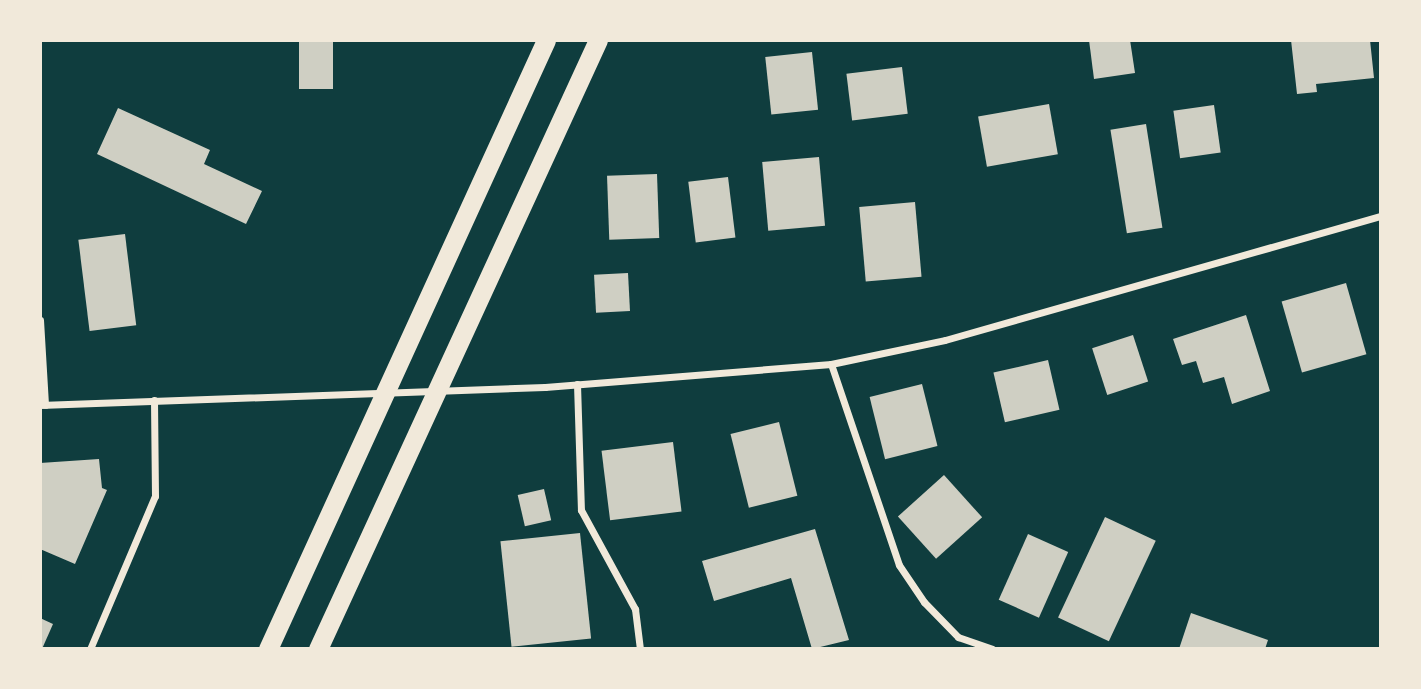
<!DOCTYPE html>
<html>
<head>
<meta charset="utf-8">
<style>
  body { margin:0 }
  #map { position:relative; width:1421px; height:689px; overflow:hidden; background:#0f3d3e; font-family:Arial,sans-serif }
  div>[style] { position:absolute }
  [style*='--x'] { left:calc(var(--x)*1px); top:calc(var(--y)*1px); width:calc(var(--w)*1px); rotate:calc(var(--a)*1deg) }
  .building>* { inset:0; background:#cfcfc3; transform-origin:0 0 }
  .minor>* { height:7px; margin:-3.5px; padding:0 3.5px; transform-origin:3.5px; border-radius:3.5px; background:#f1e9da }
  .trunk>* { height:19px; margin:-9.5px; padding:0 9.5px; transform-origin:9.5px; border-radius:9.5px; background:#f1e9da }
  span { translate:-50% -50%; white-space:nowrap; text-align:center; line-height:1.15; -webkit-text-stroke:7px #f1e9da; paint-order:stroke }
  .frame { position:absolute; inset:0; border:42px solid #f1e9da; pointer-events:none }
</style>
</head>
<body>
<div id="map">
  <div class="building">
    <div style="left:299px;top:40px;width:34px;height:49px"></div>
    <div style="clip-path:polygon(1089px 40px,1130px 40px,1135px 73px,1094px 79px)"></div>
    <div style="clip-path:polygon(1291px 40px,1370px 40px,1374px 78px,1316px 84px,1317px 92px,1297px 94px)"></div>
    <div style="left:812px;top:52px;width:58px;height:47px;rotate:84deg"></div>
    <div style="left:902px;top:67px;width:47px;height:56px;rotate:83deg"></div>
    <div style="left:1049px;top:104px;width:51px;height:72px;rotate:80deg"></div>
    <div style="left:1214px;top:105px;width:48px;height:41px;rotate:82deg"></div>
    <div style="clip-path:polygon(118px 108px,210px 150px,204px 164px,262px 191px,246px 224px,97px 154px)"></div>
    <div style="left:1146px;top:124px;width:105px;height:36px;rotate:81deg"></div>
    <div style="left:819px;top:157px;width:69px;height:57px;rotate:85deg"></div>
    <div style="left:657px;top:174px;width:64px;height:50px;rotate:88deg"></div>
    <div style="left:728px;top:177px;width:61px;height:40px;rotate:83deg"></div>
    <div style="left:915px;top:202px;width:75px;height:56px;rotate:85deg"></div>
    <div style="left:125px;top:234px;width:92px;height:47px;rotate:83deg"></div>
    <div style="left:628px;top:273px;width:38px;height:34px;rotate:87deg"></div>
    <div style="left:1346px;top:283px;width:74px;height:67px;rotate:74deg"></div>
    <div style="clip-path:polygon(1246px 315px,1270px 391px,1232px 404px,1224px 377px,1203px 383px,1196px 361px,1182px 365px,1173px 339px)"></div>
    <div style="left:1133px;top:335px;width:49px;height:43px;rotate:72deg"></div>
    <div style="left:1048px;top:360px;width:51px;height:56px;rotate:77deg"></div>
    <div style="left:922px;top:384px;width:64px;height:54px;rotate:76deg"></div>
    <div style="left:779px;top:422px;width:76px;height:50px;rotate:76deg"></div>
    <div style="left:673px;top:442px;width:70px;height:72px;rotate:83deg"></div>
    <div style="clip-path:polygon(99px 459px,102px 488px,107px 490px,75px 564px,40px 549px,40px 463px)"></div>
    <div style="left:944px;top:475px;width:57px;height:62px;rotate:48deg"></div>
    <div style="left:544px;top:489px;width:32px;height:27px;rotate:77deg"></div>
    <div style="left:1105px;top:517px;width:56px;height:111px;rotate:25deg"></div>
    <div style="clip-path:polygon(815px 529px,849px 640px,812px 649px,791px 578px,714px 601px,702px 561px)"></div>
    <div style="left:580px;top:533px;width:106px;height:80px;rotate:84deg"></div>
    <div style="left:1028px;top:534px;width:44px;height:72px;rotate:24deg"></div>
    <div style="clip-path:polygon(1191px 613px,1268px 640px,1265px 649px,1179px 649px)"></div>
    <div style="clip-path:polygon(40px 618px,53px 624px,42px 649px,40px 649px)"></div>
  </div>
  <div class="minor">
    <div style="--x:40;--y:320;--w:85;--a:86.6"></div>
    <div style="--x:831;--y:364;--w:212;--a:71.3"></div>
    <div style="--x:899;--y:565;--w:45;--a:56"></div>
    <div style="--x:924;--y:602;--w:49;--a:45.8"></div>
    <div style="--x:958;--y:637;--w:36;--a:19"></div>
    <div style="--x:577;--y:384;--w:126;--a:88.2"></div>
    <div style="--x:581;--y:510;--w:113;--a:61.4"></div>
    <div style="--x:635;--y:609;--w:40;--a:82.9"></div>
    <div style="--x:40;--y:405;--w:505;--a:-2.04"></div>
    <div style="--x:545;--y:387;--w:287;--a:-4.6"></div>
    <div style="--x:831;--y:364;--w:116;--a:-11.9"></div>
    <div style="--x:945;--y:340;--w:453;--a:-15.9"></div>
    <div style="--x:90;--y:649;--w:166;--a:-67"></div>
    <div style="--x:155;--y:496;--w:96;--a:-90.6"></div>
  </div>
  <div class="trunk">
    <div style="--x:268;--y:649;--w:669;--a:-65.46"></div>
    <div style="--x:318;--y:649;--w:670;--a:-65.31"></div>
  </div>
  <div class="frame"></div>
</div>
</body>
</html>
